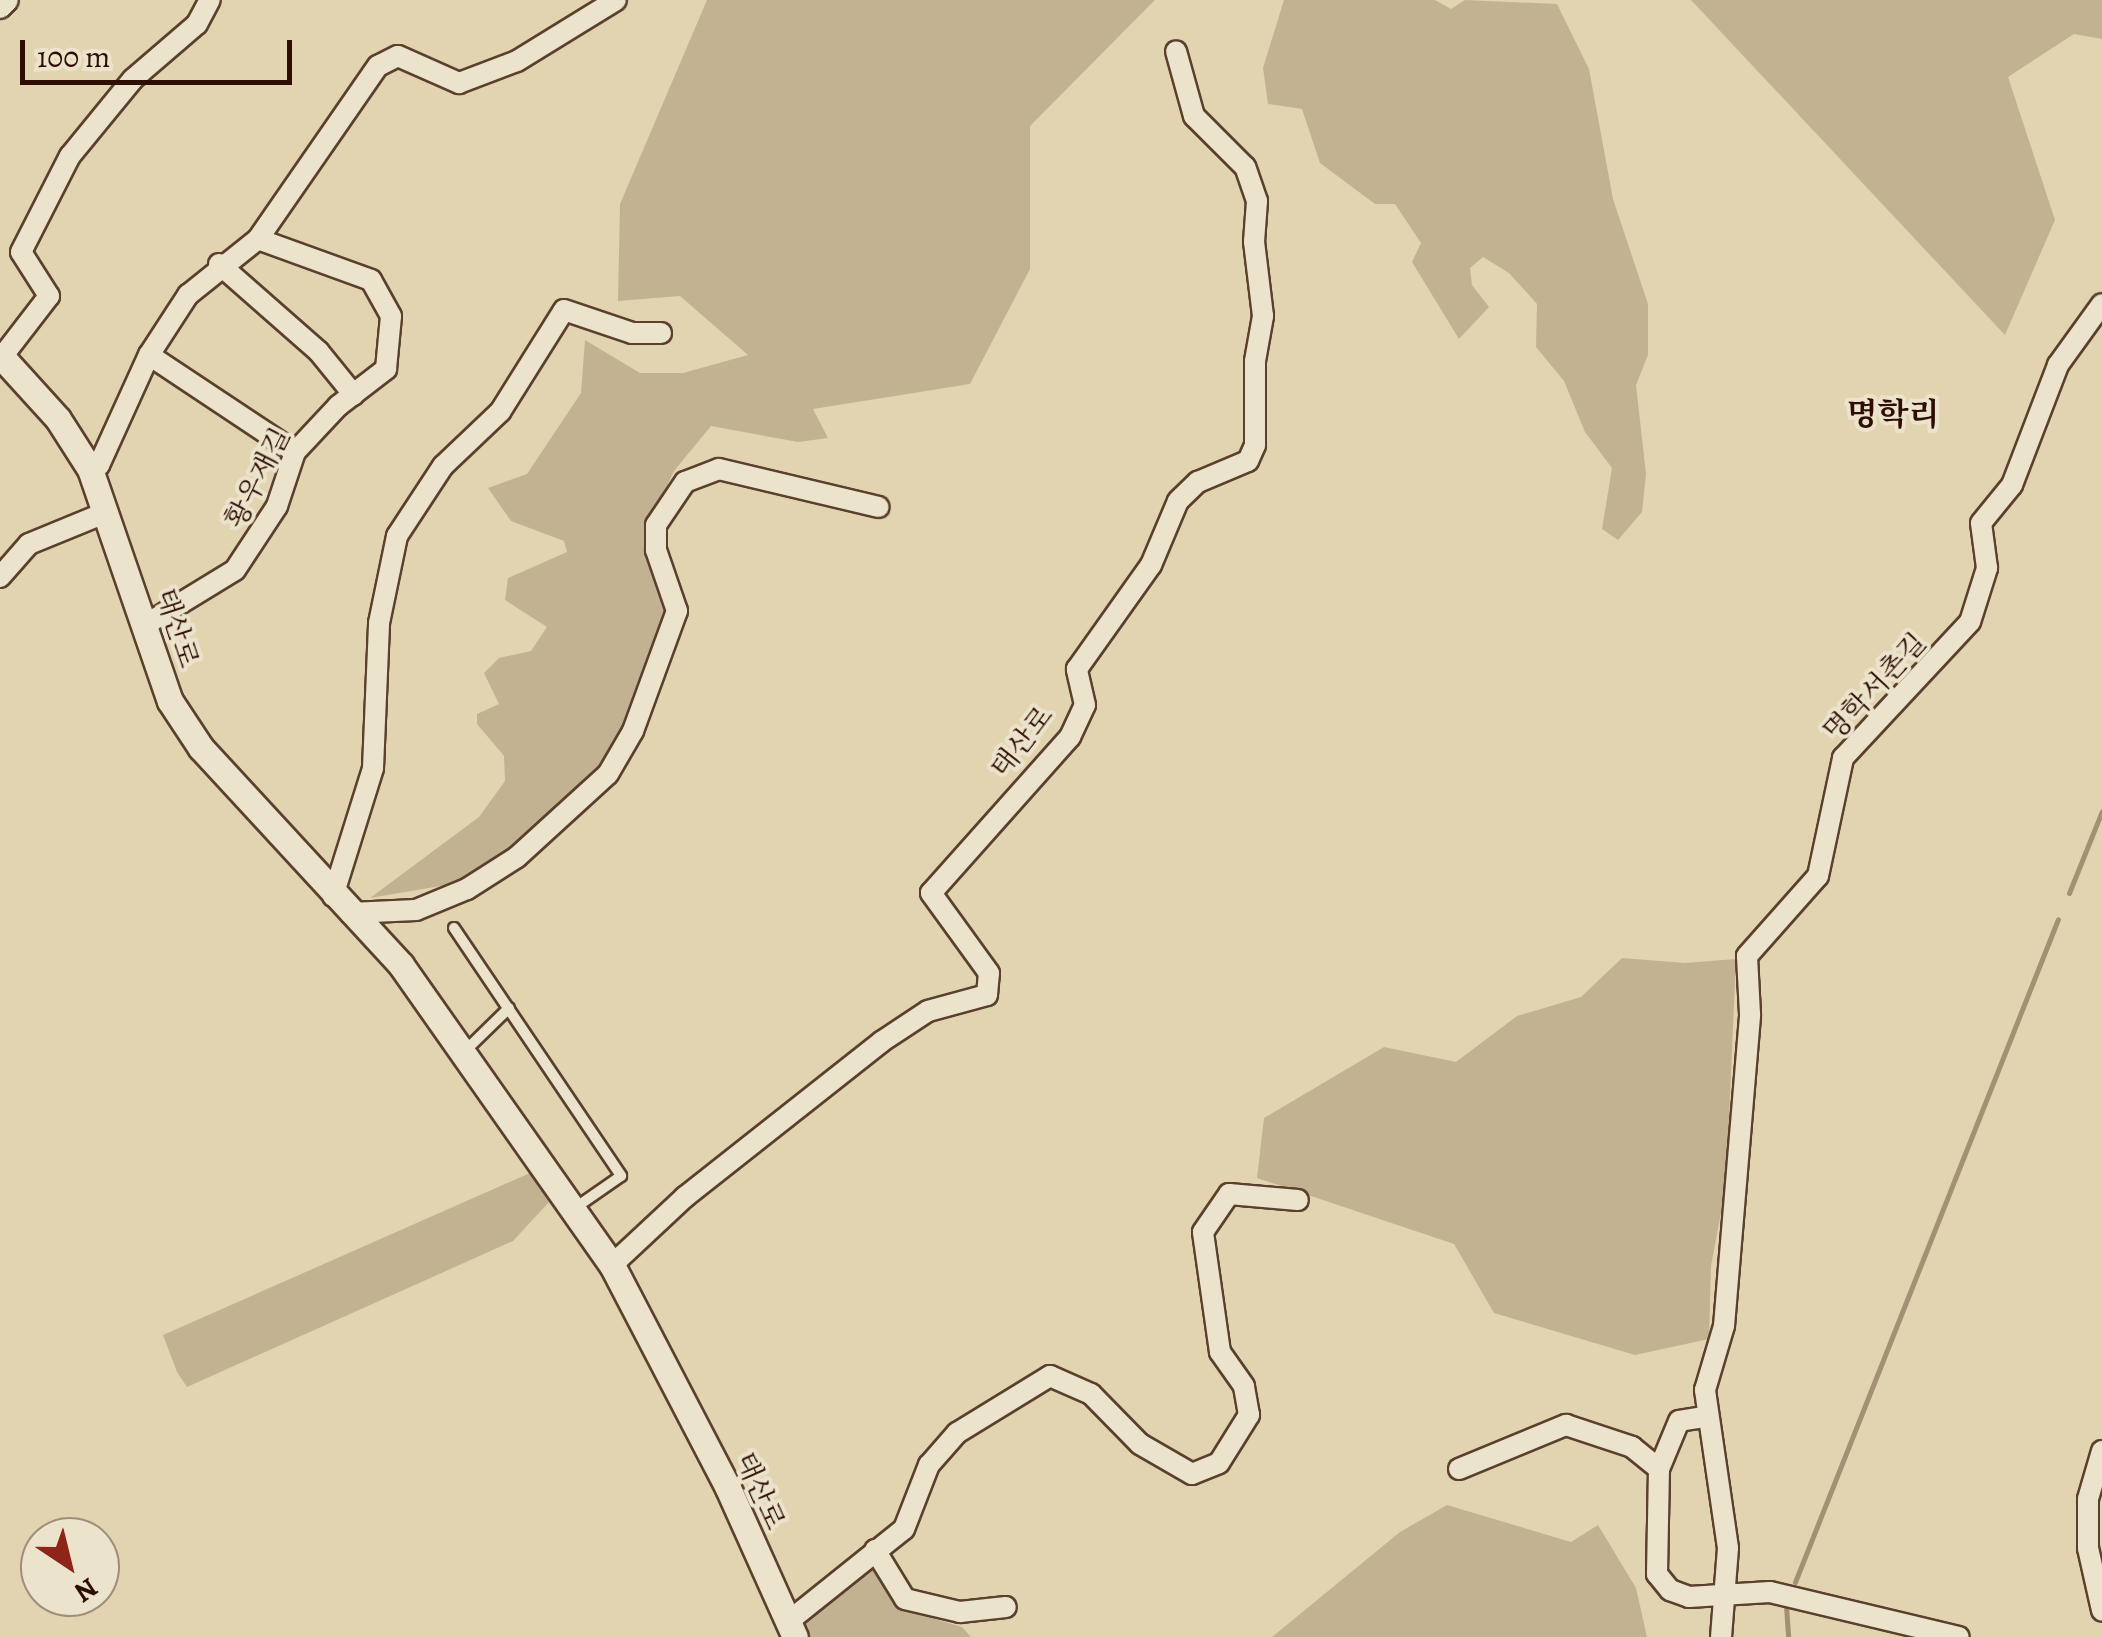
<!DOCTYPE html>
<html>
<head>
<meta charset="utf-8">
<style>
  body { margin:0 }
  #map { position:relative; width:2102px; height:1637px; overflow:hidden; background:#e2d4b0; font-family:Alegreya,"Noto Serif KR",serif }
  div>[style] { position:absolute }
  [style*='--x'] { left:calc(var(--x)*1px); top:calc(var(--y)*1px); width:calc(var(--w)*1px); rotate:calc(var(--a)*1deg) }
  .green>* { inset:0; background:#c3b292 }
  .stream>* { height:5px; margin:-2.5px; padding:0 2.5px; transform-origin:2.5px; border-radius:2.5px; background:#a49174 }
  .roads { filter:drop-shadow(2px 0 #5a402d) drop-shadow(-2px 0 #5a402d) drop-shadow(0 2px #5a402d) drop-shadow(0 -2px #5a402d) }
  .service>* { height:10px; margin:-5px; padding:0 5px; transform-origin:5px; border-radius:5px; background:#ece3cc }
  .minor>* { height:20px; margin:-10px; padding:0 10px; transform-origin:10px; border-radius:10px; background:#ece3cc }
  .tertiary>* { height:25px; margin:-12.5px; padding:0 12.5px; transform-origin:12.5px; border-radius:12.5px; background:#ece3cc }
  span { translate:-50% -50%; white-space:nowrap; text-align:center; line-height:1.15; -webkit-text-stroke:8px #ece3cc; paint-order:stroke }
  .street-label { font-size:28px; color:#2d0e01 }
  .quarter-label { font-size:32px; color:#2d0e01; font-weight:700 }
  .north { position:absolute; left:20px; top:1517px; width:100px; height:100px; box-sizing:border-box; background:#ece3cc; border:2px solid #a08e7b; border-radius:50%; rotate:145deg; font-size:28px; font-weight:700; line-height:40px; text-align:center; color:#2d0e01 }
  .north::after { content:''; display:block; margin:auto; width:35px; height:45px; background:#8f2418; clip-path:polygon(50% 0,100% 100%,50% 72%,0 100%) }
  .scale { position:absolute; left:20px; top:40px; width:272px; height:45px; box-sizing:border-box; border:5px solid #2d0e01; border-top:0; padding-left:12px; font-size:30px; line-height:35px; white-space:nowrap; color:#2d0e01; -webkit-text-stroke:8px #ece3cc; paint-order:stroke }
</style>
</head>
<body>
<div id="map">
  <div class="green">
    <div style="clip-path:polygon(707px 0,1155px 0,1030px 126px,1030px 269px,970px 384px,813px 409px,828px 438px,798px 442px,711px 426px,674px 471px,648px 525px,669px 614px,607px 764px,518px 848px,464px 882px,370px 898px,479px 817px,505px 781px,504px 756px,477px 724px,477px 714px,499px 704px,484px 673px,499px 658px,531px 651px,547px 627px,505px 600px,508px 578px,567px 552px,564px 541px,511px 521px,488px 488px,527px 474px,581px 393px,585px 340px,640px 373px,683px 373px,748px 355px,680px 296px,618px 301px,620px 204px)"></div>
    <div style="clip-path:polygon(1284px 0,1435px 0,1451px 9px,1465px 0,1557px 4px,1589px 69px,1613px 199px,1648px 304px,1648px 355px,1636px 385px,1646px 474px,1642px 512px,1618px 540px,1602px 529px,1612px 468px,1585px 432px,1564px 381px,1536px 347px,1537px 304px,1509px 273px,1483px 257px,1470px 268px,1472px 285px,1489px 307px,1459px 339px,1412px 262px,1421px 243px,1395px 204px,1375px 204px,1320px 163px,1302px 109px,1268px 104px,1263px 68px)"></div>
    <div style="clip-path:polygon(1691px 0,2102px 0,2102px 39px,2074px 34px,2008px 77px,2055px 220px,2005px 335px)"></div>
    <div style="clip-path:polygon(1622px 958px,1685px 963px,1736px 959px,1726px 1186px,1711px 1266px,1709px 1339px,1635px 1355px,1494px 1313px,1454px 1244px,1257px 1178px,1264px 1118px,1384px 1047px,1456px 1062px,1517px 1016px,1581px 997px)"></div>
    <div style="clip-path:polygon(530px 1173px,549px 1202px,513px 1241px,187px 1387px,177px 1372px,163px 1335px)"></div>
    <div style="clip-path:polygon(1447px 1505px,1571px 1542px,1598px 1525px,1636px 1588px,1647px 1637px,1272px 1637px,1400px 1532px)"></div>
    <div style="clip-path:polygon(874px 1557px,904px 1610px,962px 1627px,971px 1637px,810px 1637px,803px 1623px)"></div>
  </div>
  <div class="stream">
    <div style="--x:2069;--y:893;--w:88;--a:-68.1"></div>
    <div style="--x:1795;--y:1582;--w:713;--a:-68.36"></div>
    <div style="--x:1786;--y:1606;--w:31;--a:86"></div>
  </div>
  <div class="roads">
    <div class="service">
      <div style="--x:454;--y:928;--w:299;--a:56"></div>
      <div style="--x:621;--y:1176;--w:60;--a:145.2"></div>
      <div style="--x:466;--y:1050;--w:60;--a:-44.3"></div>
    </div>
    <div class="minor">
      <div style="--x:0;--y:8;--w:11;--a:-45"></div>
      <div style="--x:219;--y:264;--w:133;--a:41.3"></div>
      <div style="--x:319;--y:352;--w:55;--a:50.9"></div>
      <div style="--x:149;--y:355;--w:175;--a:33.6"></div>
      <div style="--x:2;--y:357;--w:77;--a:-52.4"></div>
      <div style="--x:49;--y:296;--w:52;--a:-122.5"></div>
      <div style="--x:21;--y:252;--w:108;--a:-63"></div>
      <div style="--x:70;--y:156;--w:99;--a:-50.7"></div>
      <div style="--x:133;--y:79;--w:84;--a:-40.7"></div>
      <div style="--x:197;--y:24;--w:27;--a:-62"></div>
      <div style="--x:90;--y:469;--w:10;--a:-24"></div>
      <div style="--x:99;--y:465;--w:121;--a:-65.6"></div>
      <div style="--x:149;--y:355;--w:72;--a:-57"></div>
      <div style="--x:188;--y:295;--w:90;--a:-38.7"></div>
      <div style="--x:258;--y:239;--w:211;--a:-55.3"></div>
      <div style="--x:378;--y:66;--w:22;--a:-27"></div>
      <div style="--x:398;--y:56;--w:67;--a:23.9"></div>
      <div style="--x:459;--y:83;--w:62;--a:-20.8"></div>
      <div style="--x:517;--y:61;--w:116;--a:-31.6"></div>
      <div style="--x:0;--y:577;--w:44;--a:-48.7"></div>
      <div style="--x:29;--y:544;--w:84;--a:-22.3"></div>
      <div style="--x:145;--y:625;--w:105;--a:-31.4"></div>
      <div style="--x:235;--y:570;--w:77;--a:-56.7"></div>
      <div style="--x:277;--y:506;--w:57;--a:-71.6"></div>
      <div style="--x:295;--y:452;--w:63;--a:-46.9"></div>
      <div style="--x:338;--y:406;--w:61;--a:-37.6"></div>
      <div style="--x:386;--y:369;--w:53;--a:-84.6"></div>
      <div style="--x:391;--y:316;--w:41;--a:-119.1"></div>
      <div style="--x:371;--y:280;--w:120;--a:-160.1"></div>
      <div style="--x:333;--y:896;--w:134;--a:-72.6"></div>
      <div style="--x:373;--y:768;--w:145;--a:-87.6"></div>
      <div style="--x:379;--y:623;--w:89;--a:-78.3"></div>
      <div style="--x:397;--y:536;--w:84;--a:-56.7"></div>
      <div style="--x:443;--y:466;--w:79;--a:-43.5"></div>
      <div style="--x:500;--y:412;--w:120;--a:-57.9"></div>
      <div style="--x:564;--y:310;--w:72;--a:18.7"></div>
      <div style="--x:632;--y:333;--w:29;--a:0"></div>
      <div style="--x:350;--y:913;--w:66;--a:-2.6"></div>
      <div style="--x:416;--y:910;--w:55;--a:-22.4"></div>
      <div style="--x:467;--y:889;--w:59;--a:-32.6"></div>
      <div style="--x:517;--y:857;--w:123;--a:-42.4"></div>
      <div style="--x:608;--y:774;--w:50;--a:-59.8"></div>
      <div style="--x:633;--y:731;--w:128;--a:-69.9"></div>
      <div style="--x:677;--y:611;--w:65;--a:-109"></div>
      <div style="--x:656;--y:550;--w:25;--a:-90"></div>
      <div style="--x:656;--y:525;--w:52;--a:-56"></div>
      <div style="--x:685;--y:482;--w:36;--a:-21"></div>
      <div style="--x:719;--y:469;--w:164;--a:13.4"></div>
      <div style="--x:612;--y:1265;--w:100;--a:-43"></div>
      <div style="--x:685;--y:1197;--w:250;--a:-38.3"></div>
      <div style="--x:881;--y:1042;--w:56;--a:-33.4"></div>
      <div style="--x:928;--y:1011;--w:61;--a:-15.2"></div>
      <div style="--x:987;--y:995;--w:22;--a:-85"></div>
      <div style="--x:989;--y:973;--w:99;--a:-125.9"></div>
      <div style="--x:931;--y:893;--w:209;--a:-48.3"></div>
      <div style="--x:1070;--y:737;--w:35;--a:-65"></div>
      <div style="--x:1085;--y:705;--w:37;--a:-103"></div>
      <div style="--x:1077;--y:669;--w:128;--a:-54.6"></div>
      <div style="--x:1151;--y:565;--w:69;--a:-67.1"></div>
      <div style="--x:1178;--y:501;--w:28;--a:-44"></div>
      <div style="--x:1198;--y:482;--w:54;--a:-22.8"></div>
      <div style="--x:1248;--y:461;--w:17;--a:-66"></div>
      <div style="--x:1255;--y:445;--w:84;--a:-90"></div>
      <div style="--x:1255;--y:361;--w:46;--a:-79.9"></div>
      <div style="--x:1263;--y:316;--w:75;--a:-96.9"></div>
      <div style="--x:1254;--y:242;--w:41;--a:-85.8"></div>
      <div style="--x:1257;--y:201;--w:36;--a:-109"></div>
      <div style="--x:1245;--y:167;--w:72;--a:-135"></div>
      <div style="--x:1194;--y:116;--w:67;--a:-105.5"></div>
      <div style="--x:1704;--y:1417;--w:25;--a:171"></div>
      <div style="--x:1679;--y:1421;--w:52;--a:112.6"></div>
      <div style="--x:1659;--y:1469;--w:105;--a:91.1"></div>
      <div style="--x:1657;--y:1574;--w:21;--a:51"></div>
      <div style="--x:1670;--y:1590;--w:20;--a:20"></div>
      <div style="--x:1689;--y:1597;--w:81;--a:-3.5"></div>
      <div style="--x:1770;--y:1592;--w:194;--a:13.4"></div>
      <div style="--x:2102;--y:1451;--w:50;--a:106.3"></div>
      <div style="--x:2088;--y:1499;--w:49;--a:90"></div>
      <div style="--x:2088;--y:1548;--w:64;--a:77.3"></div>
      <div style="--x:1459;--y:1469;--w:116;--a:-22.4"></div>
      <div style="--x:1566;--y:1425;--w:70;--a:18.4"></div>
      <div style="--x:1632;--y:1447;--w:35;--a:39"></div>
      <div style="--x:875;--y:1550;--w:57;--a:58.5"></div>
      <div style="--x:905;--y:1599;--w:57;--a:13.3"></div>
      <div style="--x:960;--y:1612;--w:46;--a:-6.2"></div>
      <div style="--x:789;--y:1621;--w:147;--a:-38.7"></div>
      <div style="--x:904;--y:1529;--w:69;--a:-68.7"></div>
      <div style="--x:929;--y:1465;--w:43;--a:-48.8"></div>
      <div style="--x:957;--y:1433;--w:109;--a:-31.5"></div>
      <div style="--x:1050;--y:1376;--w:45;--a:23.7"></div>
      <div style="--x:1091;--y:1394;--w:70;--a:45.6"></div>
      <div style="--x:1140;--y:1444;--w:60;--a:30"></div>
      <div style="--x:1192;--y:1474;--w:29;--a:-22"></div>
      <div style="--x:1219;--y:1463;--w:57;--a:-58"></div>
      <div style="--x:1249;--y:1415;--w:29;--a:-100"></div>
      <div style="--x:1244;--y:1386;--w:42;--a:-125.2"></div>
      <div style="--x:1220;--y:1352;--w:121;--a:-98.1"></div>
      <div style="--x:1203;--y:1232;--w:46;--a:-55.6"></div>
      <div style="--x:1229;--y:1194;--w:69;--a:5"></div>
      <div style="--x:1721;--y:1637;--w:89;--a:-85.5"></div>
      <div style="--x:1728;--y:1548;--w:160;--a:-98.3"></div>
      <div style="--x:1705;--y:1390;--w:67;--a:-73.5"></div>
      <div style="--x:1724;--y:1326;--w:313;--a:-85.2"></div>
      <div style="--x:1750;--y:1014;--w:58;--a:-93"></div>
      <div style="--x:1747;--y:956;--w:107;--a:-48.4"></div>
      <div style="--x:1818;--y:876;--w:121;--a:-78"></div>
      <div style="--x:1843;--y:758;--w:186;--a:-47"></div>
      <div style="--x:1970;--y:622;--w:57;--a:-72.5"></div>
      <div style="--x:1987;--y:568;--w:45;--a:-97.6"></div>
      <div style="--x:1981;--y:523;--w:49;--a:-50.8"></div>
      <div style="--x:2012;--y:485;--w:129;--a:-69"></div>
      <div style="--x:2058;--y:365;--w:75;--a:-54.2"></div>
    </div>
    <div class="tertiary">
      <div style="--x:0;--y:355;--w:86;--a:47.8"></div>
      <div style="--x:58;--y:419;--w:59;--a:57.4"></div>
      <div style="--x:90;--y:469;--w:245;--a:71"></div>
      <div style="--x:170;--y:701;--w:56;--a:56.6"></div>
      <div style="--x:201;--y:748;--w:295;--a:47.3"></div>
      <div style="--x:401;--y:965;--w:367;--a:54.9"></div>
      <div style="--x:612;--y:1265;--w:251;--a:62.5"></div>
      <div style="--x:728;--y:1488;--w:163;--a:65.8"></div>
    </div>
  </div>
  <div class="street-label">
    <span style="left:258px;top:478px;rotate:-63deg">황우재길</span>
    <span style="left:177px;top:628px;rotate:72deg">태산로</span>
    <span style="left:1875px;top:687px;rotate:-47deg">명학서촌길</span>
    <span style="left:1022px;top:742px;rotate:-52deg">태산로</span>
    <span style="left:760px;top:1491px;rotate:66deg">태산로</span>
  </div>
  <div class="quarter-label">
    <span style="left:1893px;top:414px">명학리</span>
  </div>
  <div class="north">N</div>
  <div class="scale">100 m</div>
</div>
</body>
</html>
